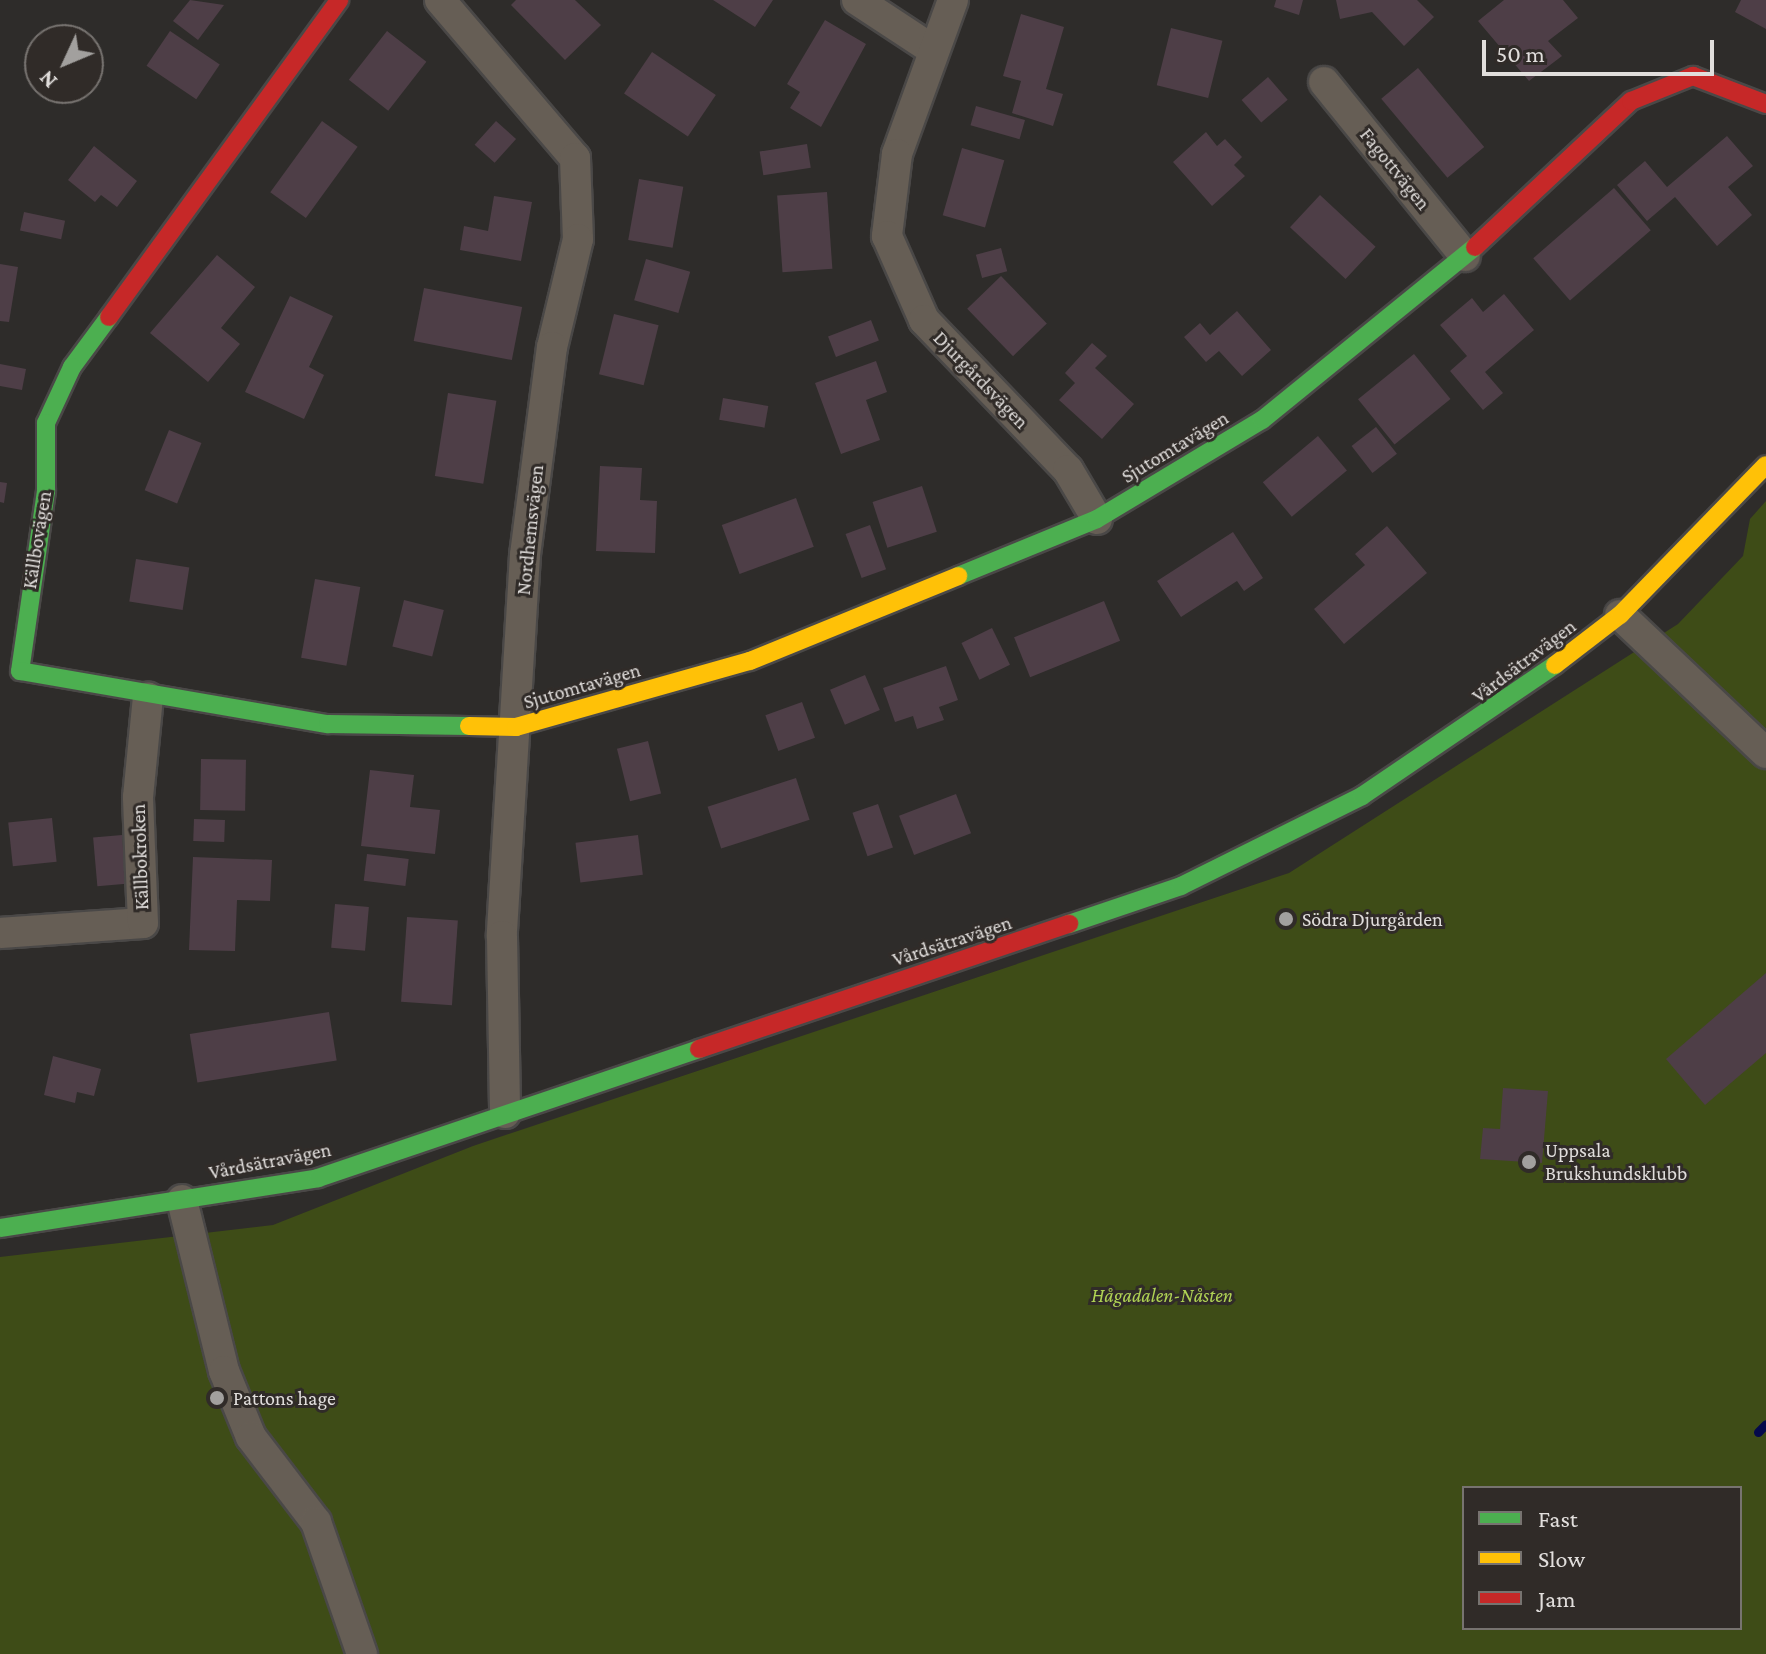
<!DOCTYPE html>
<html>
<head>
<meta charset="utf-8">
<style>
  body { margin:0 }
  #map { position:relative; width:1766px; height:1654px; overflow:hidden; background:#2e2c2a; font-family:"Crimson Pro",serif }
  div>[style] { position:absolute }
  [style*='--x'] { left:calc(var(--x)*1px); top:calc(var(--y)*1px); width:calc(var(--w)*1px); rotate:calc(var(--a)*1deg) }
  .green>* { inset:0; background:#3e4c17 }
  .stream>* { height:9px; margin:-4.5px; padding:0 4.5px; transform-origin:4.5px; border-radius:4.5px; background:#04094c }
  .building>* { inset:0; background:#4e3e47; transform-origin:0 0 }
  .roads { filter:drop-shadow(2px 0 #4a4847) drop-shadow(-2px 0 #4a4847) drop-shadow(0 2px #4a4847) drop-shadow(0 -2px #4a4847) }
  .street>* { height:30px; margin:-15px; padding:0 15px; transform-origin:15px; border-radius:15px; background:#665e55 }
  .fast>* { height:18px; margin:-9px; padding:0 9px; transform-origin:9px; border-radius:9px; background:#4caf50 }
  .slow>* { height:18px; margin:-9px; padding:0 9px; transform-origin:9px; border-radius:9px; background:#ffc107 }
  .jam>* { height:18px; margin:-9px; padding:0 9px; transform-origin:9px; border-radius:9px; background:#c62828 }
  .dots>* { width:22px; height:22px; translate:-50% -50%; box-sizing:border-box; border:4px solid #302b28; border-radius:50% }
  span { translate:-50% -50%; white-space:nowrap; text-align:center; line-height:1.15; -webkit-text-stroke:6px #302b28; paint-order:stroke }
  .street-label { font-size:20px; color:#e1dedc }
  .poi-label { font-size:20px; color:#e1dedc }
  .left { translate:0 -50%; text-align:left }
  .park-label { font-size:20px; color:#afd254; font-style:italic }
  .legend { position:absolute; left:1462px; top:1486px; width:280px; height:144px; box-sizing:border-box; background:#302b28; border:2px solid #777370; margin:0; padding:10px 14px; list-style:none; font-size:24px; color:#e1dedc }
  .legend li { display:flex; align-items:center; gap:16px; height:40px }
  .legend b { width:40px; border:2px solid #777370 }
  .north { position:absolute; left:24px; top:24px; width:80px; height:80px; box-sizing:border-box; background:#302b28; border:2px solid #777370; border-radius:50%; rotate:226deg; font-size:22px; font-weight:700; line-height:32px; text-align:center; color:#e1dedc }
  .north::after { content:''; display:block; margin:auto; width:28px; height:36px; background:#a2a09e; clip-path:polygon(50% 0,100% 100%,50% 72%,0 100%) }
  .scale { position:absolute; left:1482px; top:40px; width:232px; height:36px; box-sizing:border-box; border:4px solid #e1dedc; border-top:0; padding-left:10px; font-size:24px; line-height:28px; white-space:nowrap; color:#e1dedc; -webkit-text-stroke:6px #302b28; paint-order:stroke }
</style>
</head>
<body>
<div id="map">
  <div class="green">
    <div style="clip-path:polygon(evenodd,1766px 501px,1766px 1654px,0 1654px,0 1257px,273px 1225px,473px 1146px,1289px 873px,1678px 624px,1743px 556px,1750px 519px,1766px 501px,1464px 1488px,1740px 1488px,1740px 1628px,1464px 1628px,1464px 1488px)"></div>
  </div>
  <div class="stream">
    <div style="--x:1758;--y:1432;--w:11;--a:-45"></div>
  </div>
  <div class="building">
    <div style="clip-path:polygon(190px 0,224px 5px,198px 40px,173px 21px)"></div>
    <div style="clip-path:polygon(516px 0,575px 0,601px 25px,565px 60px,511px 5px)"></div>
    <div style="clip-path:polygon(713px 0,773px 0,755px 27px)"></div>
    <div style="clip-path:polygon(1276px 0,1303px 0,1299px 15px,1274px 7px)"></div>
    <div style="clip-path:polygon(1336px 0,1417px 0,1434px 17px,1404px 46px,1372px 12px,1340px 19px)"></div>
    <div style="clip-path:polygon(1504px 0,1563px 0,1578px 18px,1548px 41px,1562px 56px,1529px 81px,1478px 21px)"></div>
    <div style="clip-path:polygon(1741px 0,1766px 0,1766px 29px,1735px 12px)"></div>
    <div style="clip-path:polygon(1021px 14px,1064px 27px,1046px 89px,1063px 94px,1053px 126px,1012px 113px,1021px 81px,1003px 76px)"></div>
    <div style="clip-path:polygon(825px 20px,866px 44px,821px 127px,790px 108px,800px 92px,787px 84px)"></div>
    <div style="left:1171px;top:28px;width:53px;height:59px;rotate:14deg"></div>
    <div style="left:170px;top:31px;width:60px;height:42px;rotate:34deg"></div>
    <div style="left:387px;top:31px;width:50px;height:62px;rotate:38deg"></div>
    <div style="left:652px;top:52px;width:77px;height:50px;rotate:34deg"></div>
    <div style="left:1418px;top:68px;width:103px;height:48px;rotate:50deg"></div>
    <div style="left:1268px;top:77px;width:30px;height:35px;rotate:49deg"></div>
    <div style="left:976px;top:106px;width:51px;height:20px;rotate:16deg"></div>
    <div style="left:322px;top:121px;width:44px;height:88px;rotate:36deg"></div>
    <div style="left:496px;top:121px;width:27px;height:32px;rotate:42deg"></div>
    <div style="clip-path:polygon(1206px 132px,1217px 146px,1225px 139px,1242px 157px,1234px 165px,1245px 176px,1212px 206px,1173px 162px)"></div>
    <div style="clip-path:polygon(1727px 136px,1753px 166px,1728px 187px,1752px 215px,1717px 246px,1675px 197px,1647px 221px,1617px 185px,1645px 161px,1667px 187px)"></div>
    <div style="left:807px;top:144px;width:24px;height:48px;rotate:81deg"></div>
    <div style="clip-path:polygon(94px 146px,137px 181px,117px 207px,101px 195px,95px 202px,68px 180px)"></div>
    <div style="left:962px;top:148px;width:44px;height:70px;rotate:16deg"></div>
    <div style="left:639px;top:179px;width:45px;height:62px;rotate:10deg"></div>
    <div style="left:1614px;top:188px;width:56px;height:107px;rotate:49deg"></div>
    <div style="left:827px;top:192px;width:77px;height:50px;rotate:86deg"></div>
    <div style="left:1320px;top:195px;width:76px;height:44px;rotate:43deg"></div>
    <div style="clip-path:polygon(494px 196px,532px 202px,521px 261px,460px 250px,464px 226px,488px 231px)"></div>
    <div style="left:24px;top:212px;width:42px;height:19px;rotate:12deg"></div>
    <div style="left:1001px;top:248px;width:24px;height:26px;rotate:75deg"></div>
    <div style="clip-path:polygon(217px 255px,255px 287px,221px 328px,240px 344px,208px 382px,150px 333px)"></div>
    <div style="left:646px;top:259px;width:46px;height:43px;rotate:16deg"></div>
    <div style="clip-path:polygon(0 264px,18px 267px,9px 322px,0 321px)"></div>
    <div style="left:1001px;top:276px;width:66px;height:47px;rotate:46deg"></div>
    <div style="left:424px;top:288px;width:100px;height:54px;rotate:11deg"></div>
    <div style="clip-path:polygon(1504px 294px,1534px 330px,1485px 372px,1503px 393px,1483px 410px,1450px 371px,1467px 356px,1440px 325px,1472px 298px,1483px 312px)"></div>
    <div style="clip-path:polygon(290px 296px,333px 316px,309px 367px,324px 375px,304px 419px,245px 392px)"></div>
    <div style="clip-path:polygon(1237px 311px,1271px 350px,1242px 376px,1219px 351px,1206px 362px,1184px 337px,1200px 323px,1210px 335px)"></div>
    <div style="left:614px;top:314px;width:46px;height:62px;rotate:14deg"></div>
    <div style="left:871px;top:320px;width:22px;height:46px;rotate:69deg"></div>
    <div style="clip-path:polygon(1092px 343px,1107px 356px,1095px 368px,1134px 404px,1102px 439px,1059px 400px,1075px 383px,1065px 373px)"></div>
    <div style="left:1414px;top:354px;width:58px;height:72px;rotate:51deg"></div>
    <div style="clip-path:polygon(876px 361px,887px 392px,866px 400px,880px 440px,841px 454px,815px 383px)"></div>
    <div style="clip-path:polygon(0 364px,26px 369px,22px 390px,0 386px)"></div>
    <div style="left:448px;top:393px;width:49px;height:84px;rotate:9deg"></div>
    <div style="left:723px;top:398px;width:46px;height:22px;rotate:10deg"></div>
    <div style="left:1376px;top:427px;width:34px;height:31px;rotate:52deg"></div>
    <div style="left:169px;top:430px;width:35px;height:65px;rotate:22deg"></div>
    <div style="left:1318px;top:436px;width:45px;height:72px;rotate:50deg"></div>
    <div style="clip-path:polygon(600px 466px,642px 468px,640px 500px,657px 501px,655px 553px,596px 551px)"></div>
    <div style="clip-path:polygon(0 482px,7px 483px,4px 503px,0 502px)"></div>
    <div style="left:922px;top:486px;width:48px;height:52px;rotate:72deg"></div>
    <div style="left:796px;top:498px;width:52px;height:79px;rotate:70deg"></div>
    <div style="left:870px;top:525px;width:47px;height:26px;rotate:70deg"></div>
    <div style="clip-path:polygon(1387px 526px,1427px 573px,1344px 644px,1314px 609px,1365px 565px,1355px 554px)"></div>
    <div style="clip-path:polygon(1233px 532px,1263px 578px,1244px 591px,1237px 581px,1181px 617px,1157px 581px)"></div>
    <div style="left:136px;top:559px;width:54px;height:43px;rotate:9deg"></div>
    <div style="left:315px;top:579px;width:46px;height:80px;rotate:10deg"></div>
    <div style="left:404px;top:600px;width:41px;height:48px;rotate:14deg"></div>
    <div style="left:1104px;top:601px;width:43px;height:97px;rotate:68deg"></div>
    <div style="left:992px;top:628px;width:41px;height:34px;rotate:64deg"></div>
    <div style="clip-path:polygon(946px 666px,958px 700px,939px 707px,944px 720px,917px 729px,913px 716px,895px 722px,883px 688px)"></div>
    <div style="left:865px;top:675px;width:38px;height:38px;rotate:67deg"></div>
    <div style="left:802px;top:702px;width:38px;height:39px;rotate:70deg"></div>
    <div style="left:648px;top:741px;width:54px;height:32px;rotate:76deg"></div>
    <div style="left:201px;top:759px;width:45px;height:51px;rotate:1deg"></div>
    <div style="clip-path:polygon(370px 770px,414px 775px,410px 807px,440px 810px,435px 854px,361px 846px)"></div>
    <div style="left:796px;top:778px;width:44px;height:93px;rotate:72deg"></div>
    <div style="left:956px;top:794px;width:42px;height:61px;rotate:69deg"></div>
    <div style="left:878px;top:804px;width:46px;height:27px;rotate:71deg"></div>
    <div style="left:52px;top:818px;width:44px;height:44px;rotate:84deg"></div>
    <div style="left:194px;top:819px;width:31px;height:22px;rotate:2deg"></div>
    <div style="left:122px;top:835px;width:49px;height:29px;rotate:85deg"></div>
    <div style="left:638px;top:835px;width:40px;height:63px;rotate:83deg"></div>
    <div style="left:367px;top:854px;width:42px;height:27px;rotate:7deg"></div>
    <div style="clip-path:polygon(193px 857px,272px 860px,270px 901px,237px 900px,235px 951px,189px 950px)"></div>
    <div style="left:335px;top:904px;width:34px;height:44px;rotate:5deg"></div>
    <div style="left:407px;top:917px;width:51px;height:85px;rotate:4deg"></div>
    <div style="clip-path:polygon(1766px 973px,1766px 1053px,1705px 1105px,1666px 1059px)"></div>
    <div style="left:329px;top:1012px;width:49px;height:141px;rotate:81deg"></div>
    <div style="clip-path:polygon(53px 1056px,101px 1069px,94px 1096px,77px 1092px,75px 1103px,44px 1095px)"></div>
    <div style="clip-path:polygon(1503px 1088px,1548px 1091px,1542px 1163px,1480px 1159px,1483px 1128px,1500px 1129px)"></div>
  </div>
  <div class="roads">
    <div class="street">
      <div style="--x:440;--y:0;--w:208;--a:49.5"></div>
      <div style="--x:575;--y:158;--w:81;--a:87.9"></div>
      <div style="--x:578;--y:239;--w:111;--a:103.5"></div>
      <div style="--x:552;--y:347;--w:210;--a:97.4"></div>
      <div style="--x:525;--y:555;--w:382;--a:93.5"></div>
      <div style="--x:502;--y:936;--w:177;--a:89"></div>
      <div style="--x:857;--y:0;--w:91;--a:33.3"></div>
      <div style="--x:953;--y:0;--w:164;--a:110"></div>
      <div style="--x:897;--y:154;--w:83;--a:97"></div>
      <div style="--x:887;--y:236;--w:92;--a:66.2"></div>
      <div style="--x:924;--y:320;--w:208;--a:46.2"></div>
      <div style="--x:1068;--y:470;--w:57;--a:59.4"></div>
      <div style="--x:1324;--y:82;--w:224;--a:51"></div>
      <div style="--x:1620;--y:615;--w:201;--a:43.4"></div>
      <div style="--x:0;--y:933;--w:143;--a:-4"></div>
      <div style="--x:143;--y:923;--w:126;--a:-92.3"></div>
      <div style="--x:138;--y:797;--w:100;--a:-84.3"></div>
      <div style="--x:182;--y:1200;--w:176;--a:76.2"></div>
      <div style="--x:224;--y:1371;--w:71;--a:67.8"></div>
      <div style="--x:251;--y:1437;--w:107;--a:52.6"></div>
      <div style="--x:316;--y:1522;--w:140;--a:70.8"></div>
    </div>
    <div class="fast">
      <div style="--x:109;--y:317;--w:62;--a:126.5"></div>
      <div style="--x:72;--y:367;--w:62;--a:114.9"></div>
      <div style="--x:46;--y:423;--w:68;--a:90"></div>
      <div style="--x:46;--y:491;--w:182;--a:98.2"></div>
      <div style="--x:20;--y:671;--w:313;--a:9.8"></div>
      <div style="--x:328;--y:724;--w:141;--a:0.8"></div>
      <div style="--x:958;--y:576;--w:150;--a:-22.3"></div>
      <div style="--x:1097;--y:519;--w:192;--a:-31"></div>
      <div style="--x:1262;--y:420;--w:274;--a:-39.1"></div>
      <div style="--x:1069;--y:924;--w:118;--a:-18.7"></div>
      <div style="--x:1181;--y:886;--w:202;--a:-26.4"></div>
      <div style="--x:1362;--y:796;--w:233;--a:-34.2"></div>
      <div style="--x:0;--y:1228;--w:322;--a:-8.9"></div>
      <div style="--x:318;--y:1178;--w:402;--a:-18.7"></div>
    </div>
    <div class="slow">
      <div style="--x:1555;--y:665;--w:82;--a:-37.6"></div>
      <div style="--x:1620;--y:615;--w:209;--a:-45.8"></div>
      <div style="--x:469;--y:726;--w:47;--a:1.2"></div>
      <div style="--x:516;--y:727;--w:243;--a:-15.8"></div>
      <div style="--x:750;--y:661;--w:225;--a:-22.2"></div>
    </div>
    <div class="jam">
      <div style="--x:1475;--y:247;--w:214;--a:-43.1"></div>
      <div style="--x:1631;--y:101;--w:67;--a:-22"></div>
      <div style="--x:1693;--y:76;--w:78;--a:21"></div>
      <div style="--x:109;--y:317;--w:392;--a:-54"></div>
      <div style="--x:699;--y:1049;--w:391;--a:-18.7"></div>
    </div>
  </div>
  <div class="dots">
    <div style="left:1286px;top:919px;background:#a2a09e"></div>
    <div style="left:1529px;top:1162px;background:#a2a09e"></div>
    <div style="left:217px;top:1398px;background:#a2a09e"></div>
  </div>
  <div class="street-label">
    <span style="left:1395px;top:169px;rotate:51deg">Fagottvägen</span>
    <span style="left:981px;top:380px;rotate:46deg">Djurgårdsvägen</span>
    <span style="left:1175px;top:447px;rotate:-31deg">Sjutomtavägen</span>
    <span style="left:530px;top:530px;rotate:-84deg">Nordhemsvägen</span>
    <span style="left:37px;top:540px;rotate:-81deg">Källbovägen</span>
    <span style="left:1524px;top:661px;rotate:-37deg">Vårdsätravägen</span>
    <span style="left:582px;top:686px;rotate:-16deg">Sjutomtavägen</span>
    <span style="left:140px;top:857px;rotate:-92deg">Källbokroken</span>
    <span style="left:952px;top:941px;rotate:-18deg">Vårdsätravägen</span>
    <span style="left:270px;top:1161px;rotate:-11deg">Vårdsätravägen</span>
  </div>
  <div class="poi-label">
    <span class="left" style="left:1302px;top:919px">Södra Djurgården</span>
    <span class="left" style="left:1545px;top:1162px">Uppsala<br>Brukshundsklubb</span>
    <span class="left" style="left:233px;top:1398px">Pattons hage</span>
  </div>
  <div class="park-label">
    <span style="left:1162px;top:1295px">Hågadalen-Nåsten</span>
  </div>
  <ul class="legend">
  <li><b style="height:10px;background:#4caf50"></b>Fast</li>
  <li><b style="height:10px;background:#ffc107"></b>Slow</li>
  <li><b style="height:10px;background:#c62828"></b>Jam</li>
  </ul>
  <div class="north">N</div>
  <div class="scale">50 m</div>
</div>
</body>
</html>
